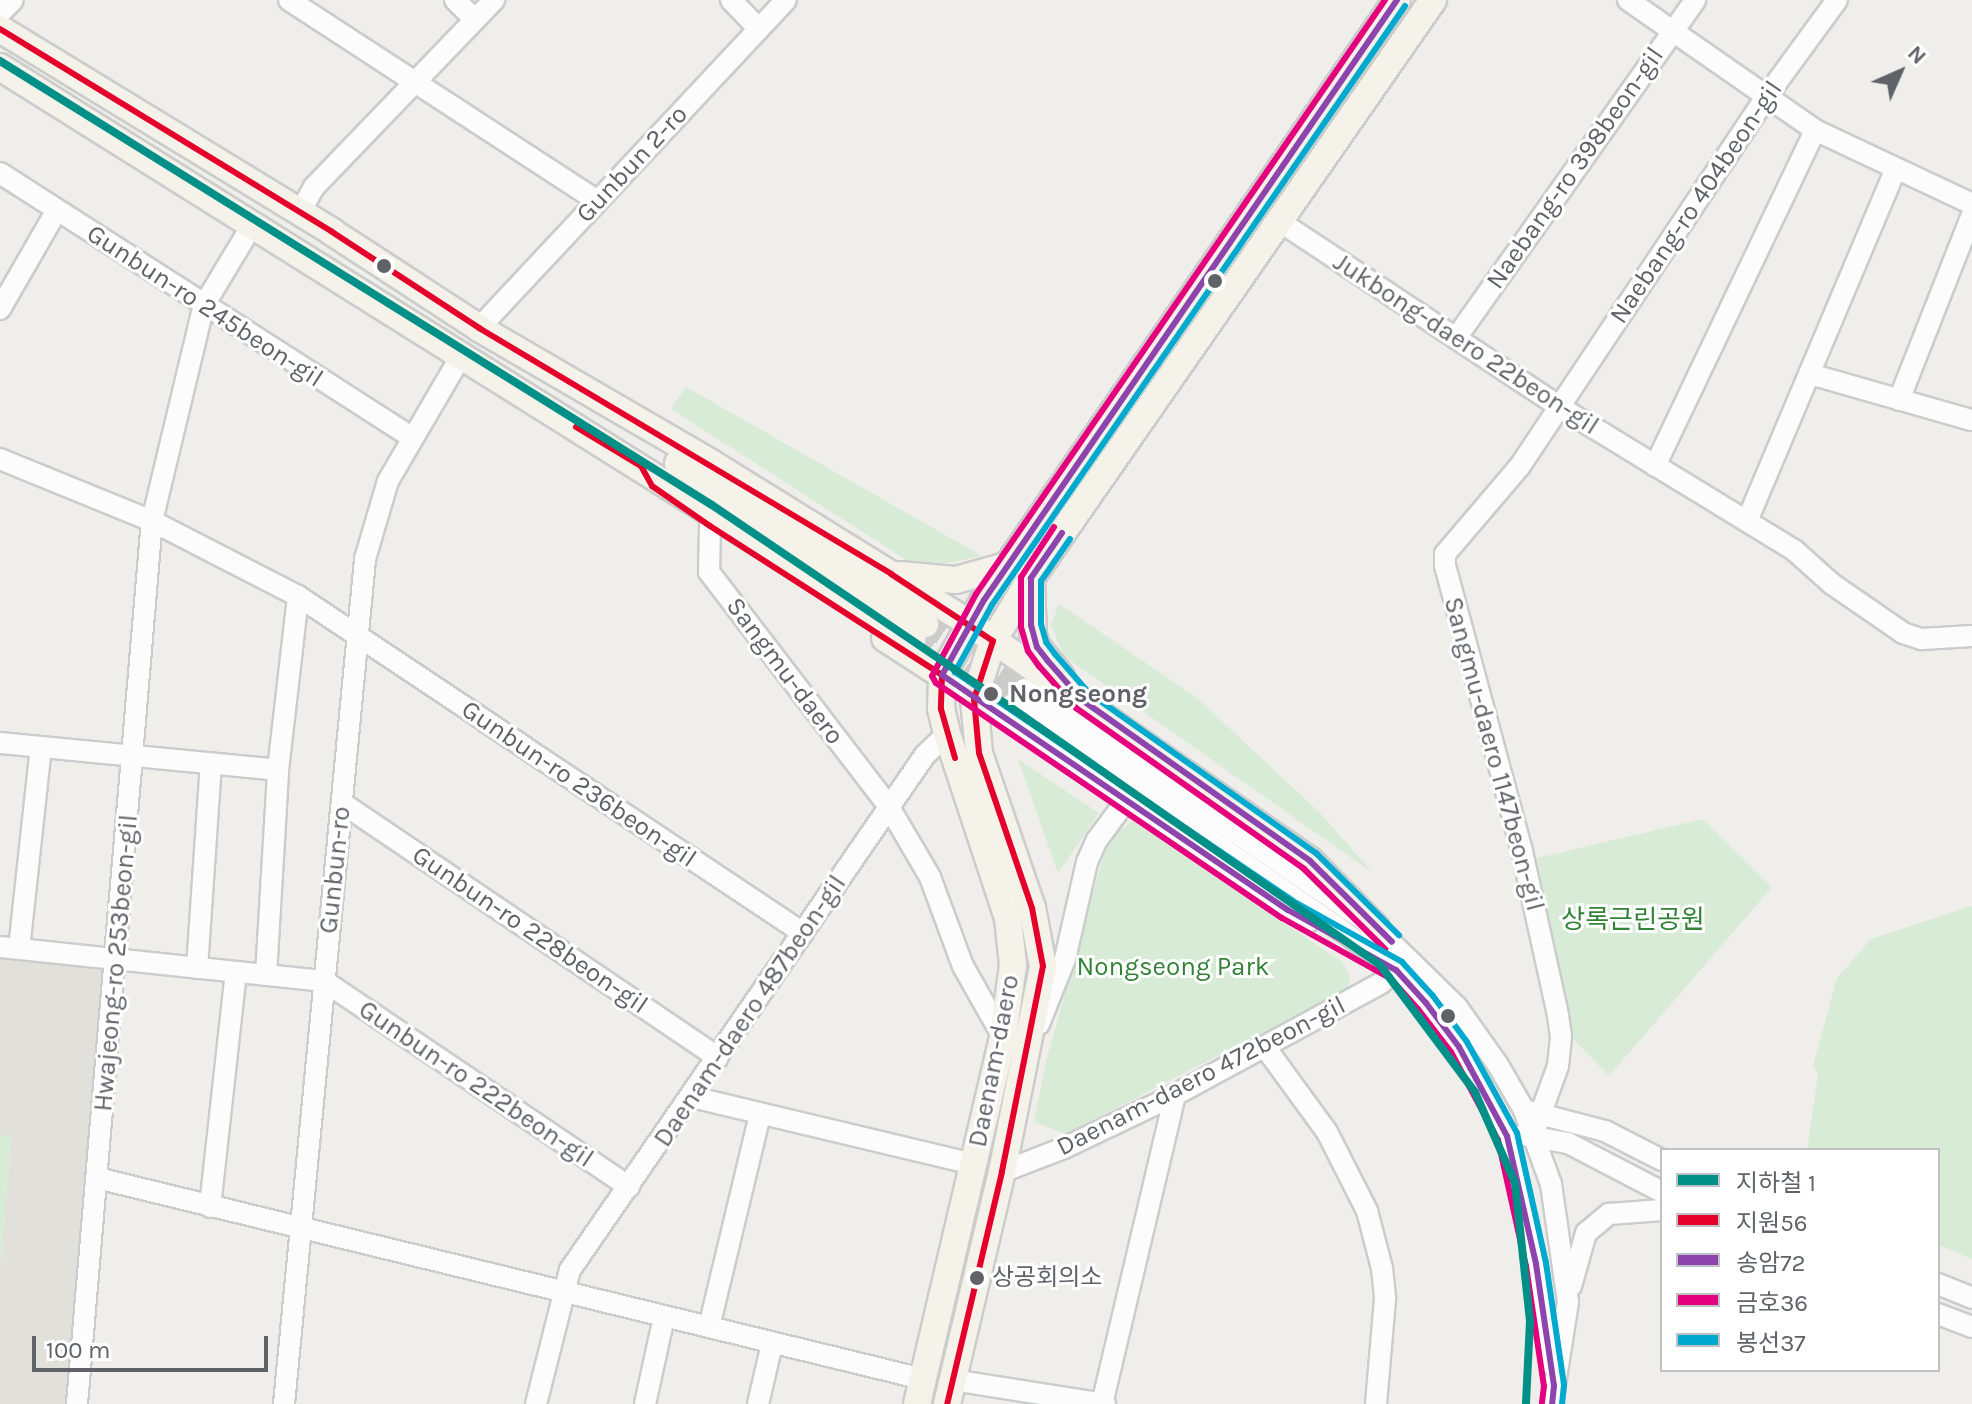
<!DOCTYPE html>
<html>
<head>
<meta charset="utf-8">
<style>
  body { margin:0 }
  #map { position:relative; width:1972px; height:1404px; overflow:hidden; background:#efeeea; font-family:Karla,"Noto Sans KR",sans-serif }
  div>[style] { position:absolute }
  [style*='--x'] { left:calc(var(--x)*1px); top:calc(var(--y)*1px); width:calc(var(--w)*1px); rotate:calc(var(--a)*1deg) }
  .education>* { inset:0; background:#e2e0da }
  .green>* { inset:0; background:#d8ebd6 }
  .minor-tunnel>* { height:20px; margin-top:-10px; transform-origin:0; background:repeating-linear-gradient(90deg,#cbcbca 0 20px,transparent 0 30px) }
  .roads { filter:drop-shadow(2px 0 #cbcccc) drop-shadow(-2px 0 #cbcccc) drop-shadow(0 2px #cbcccc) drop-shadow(0 -2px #cbcccc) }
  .minor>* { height:20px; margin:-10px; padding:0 10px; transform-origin:10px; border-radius:10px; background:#fdfcfc }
  .major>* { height:26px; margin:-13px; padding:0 13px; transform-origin:13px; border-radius:13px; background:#f4f2e9 }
  .bus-1>* { height:6px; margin:-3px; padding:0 3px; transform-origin:3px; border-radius:3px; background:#e4002b }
  .bus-2>* { height:6px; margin:-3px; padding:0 3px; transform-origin:3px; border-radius:3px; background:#8e44ad }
  .bus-3>* { height:6px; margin:-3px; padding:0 3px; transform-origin:3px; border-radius:3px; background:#e5007d }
  .bus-4>* { height:6px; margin:-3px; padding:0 3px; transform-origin:3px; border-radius:3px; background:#00a9ce }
  .metro-1>* { height:8px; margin:-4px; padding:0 4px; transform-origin:4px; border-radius:4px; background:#009088 }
  .dots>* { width:22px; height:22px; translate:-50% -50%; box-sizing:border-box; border:4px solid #fff; border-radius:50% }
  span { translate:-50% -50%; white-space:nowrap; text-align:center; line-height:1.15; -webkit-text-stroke:6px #fff; paint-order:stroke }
  .bus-label { font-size:24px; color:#5f6368 }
  .left { translate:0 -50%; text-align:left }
  .street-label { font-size:26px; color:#5f6368 }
  .stop-label { font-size:26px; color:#5f6368; font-weight:700 }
  .park-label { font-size:26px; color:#348238 }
  .legend { position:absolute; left:1660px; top:1148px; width:280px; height:224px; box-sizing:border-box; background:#fff; border:2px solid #bfc1c3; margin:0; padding:10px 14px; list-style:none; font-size:24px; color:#5f6368 }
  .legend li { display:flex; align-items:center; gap:16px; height:40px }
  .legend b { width:40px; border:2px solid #bfc1c3 }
  .north { position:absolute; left:1860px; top:32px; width:80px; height:80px; -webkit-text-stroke:6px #fff; paint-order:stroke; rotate:45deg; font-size:22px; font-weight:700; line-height:32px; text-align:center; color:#5f6368 }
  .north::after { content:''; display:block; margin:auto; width:28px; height:36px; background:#5f6368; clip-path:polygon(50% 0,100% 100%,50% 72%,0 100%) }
  .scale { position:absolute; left:32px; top:1336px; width:236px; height:36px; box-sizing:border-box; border:4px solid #5f6368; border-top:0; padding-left:10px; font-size:24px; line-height:28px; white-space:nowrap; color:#5f6368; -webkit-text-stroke:6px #fff; paint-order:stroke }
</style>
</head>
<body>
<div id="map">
  <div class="education">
    <div style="clip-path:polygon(0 947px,117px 959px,77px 1404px,0 1404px)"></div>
  </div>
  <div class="green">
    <div style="clip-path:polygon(686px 387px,982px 556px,947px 563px,908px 561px,671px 409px)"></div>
    <div style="clip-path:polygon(1059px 604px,1196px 697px,1320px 813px,1373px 873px,1064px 656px,1051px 625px)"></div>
    <div style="clip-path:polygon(1018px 759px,1099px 813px,1058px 873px)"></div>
    <div style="clip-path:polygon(1703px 819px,1772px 887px,1609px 1076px,1573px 1039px,1537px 858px)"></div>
    <div style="clip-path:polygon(1133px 821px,1342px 962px,1350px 977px,1347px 989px,1066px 1134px,1034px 1122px,1046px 1062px,1103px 857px,1117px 832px)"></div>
    <div style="clip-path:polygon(1972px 906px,1972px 1259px,1938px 1245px,1938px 1150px,1807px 1150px,1818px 1074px,1813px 1066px,1837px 978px,1871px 939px)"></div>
    <div style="clip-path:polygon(0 1135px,12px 1136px,0 1271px)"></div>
  </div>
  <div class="minor-tunnel">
    <div style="--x:925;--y:624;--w:118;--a:33.3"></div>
    <div style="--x:913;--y:639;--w:118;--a:33.3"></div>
  </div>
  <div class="roads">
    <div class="minor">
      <div style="--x:289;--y:0;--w:368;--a:33.1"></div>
      <div style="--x:455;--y:0;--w:28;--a:44"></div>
      <div style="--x:731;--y:0;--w:40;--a:46"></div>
      <div style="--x:1628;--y:0;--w:228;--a:34.8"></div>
      <div style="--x:1815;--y:130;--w:174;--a:25.2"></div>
      <div style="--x:0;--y:13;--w:18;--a:-45"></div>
      <div style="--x:0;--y:173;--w:488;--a:32.7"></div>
      <div style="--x:299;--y:214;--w:31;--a:-61"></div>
      <div style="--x:314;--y:187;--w:260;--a:-46.1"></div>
      <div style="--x:1279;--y:221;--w:335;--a:33.5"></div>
      <div style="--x:1558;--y:406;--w:276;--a:31.4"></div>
      <div style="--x:1794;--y:550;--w:51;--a:41.8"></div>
      <div style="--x:1832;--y:584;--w:86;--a:34.6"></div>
      <div style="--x:1903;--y:633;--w:20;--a:18"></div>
      <div style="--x:1922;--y:639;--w:50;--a:-3.4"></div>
      <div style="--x:0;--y:309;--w:114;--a:-60.1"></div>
      <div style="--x:479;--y:328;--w:449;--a:-46.9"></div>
      <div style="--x:1456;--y:338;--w:414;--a:-54.7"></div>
      <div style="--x:1810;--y:374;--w:168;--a:15.9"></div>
      <div style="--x:1899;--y:400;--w:199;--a:-68.5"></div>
      <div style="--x:0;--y:459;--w:164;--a:22.2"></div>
      <div style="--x:152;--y:521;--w:164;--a:27.2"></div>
      <div style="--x:298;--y:596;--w:607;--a:33.72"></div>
      <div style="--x:1655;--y:466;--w:372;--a:-64.5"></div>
      <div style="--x:1747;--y:521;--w:382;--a:-67.1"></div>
      <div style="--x:710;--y:526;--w:46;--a:91.2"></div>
      <div style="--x:709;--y:572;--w:296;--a:52.5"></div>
      <div style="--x:889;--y:807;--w:81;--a:59.6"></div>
      <div style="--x:930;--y:877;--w:95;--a:69.7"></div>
      <div style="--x:963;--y:966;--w:81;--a:60.6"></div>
      <div style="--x:942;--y:675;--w:442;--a:33.9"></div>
      <div style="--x:1024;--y:689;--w:425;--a:34.2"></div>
      <div style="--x:1376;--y:928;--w:113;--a:44.3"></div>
      <div style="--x:1457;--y:1007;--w:71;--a:54.7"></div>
      <div style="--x:1498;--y:1065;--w:52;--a:60"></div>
      <div style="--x:1524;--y:1110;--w:79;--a:70"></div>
      <div style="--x:1551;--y:1184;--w:119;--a:81.8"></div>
      <div style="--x:1568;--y:1302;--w:103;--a:98.9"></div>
      <div style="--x:1012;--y:704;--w:391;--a:34.4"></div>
      <div style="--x:1335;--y:925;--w:76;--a:36.4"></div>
      <div style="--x:1396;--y:970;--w:45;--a:47.7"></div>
      <div style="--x:1426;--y:1003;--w:55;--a:53.1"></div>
      <div style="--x:1459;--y:1047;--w:101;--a:61.7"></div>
      <div style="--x:1507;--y:1136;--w:131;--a:77.2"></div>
      <div style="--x:1536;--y:1264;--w:101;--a:81.5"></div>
      <div style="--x:0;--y:743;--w:279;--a:5.5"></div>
      <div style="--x:342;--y:803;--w:454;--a:34.1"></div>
      <div style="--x:0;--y:947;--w:326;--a:6"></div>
      <div style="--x:324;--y:981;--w:368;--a:34"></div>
      <div style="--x:19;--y:949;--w:203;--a:-83.8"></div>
      <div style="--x:197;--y:968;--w:204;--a:-86.1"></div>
      <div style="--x:266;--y:975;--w:205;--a:-86.6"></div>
      <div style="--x:278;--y:770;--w:175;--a:-83.4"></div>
      <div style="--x:1039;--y:1024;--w:70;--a:-68.2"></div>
      <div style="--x:1065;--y:959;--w:99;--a:-77.2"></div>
      <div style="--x:1087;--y:862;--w:24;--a:-66"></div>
      <div style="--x:1097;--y:840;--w:49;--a:-53.4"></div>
      <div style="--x:1265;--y:1047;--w:105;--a:53.9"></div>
      <div style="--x:1327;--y:1132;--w:89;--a:63.1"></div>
      <div style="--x:1367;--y:1211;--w:59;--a:75.3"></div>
      <div style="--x:1382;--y:1268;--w:31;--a:84"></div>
      <div style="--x:1385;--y:1299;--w:105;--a:94.9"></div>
      <div style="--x:692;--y:1097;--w:289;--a:13.4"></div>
      <div style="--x:1528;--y:1111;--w:80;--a:14.6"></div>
      <div style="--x:1605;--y:1131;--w:64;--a:27"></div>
      <div style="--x:1523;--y:1135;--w:46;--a:10.1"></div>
      <div style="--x:1568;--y:1143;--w:106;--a:27.5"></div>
      <div style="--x:1533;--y:1135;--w:73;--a:-70.1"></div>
      <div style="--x:1558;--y:1066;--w:29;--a:-84"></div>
      <div style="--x:1561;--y:1037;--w:22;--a:-98"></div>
      <div style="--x:1558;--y:1015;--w:168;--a:-102.4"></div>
      <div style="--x:1522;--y:851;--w:295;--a:-105.1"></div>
      <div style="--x:1445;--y:566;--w:12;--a:-90"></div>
      <div style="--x:1445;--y:554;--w:116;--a:-49.6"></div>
      <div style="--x:1520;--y:466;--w:443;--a:-56.3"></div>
      <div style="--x:1766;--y:97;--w:120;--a:-53.8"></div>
      <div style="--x:1002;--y:1172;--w:66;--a:-21.2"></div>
      <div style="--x:1064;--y:1148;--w:123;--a:-25.5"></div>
      <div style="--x:1175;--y:1095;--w:234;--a:-28.5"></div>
      <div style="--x:1381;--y:983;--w:20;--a:-41"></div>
      <div style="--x:97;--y:1178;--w:850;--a:13.68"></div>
      <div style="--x:210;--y:1207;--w:236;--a:-83.7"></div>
      <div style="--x:1938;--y:1284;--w:37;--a:22"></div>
      <div style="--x:1571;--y:1286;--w:55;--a:-74.2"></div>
      <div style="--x:1586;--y:1233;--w:30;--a:-40"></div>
      <div style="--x:1609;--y:1214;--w:53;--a:-4.3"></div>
      <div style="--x:1938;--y:1314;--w:36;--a:21"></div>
      <div style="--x:709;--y:1327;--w:218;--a:-76.5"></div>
      <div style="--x:952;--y:1380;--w:155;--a:8.9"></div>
      <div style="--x:77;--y:1404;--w:886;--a:-85.15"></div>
      <div style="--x:152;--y:521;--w:222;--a:-76.5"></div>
      <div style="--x:204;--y:305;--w:91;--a:-58.9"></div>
      <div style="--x:284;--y:1404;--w:849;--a:-84.52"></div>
      <div style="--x:365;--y:559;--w:81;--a:-73.6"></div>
      <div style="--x:388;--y:481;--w:143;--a:-59.7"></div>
      <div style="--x:536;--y:1404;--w:138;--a:-75.8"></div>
      <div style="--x:570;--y:1270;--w:625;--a:-55.42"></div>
      <div style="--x:925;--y:755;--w:30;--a:-44"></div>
      <div style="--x:645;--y:1404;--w:89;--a:-77.7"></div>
      <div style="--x:758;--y:1404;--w:62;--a:-76.9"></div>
      <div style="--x:1102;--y:1404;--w:318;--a:-76.7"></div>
    </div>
    <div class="major">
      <div style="--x:0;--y:29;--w:389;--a:31.4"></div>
      <div style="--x:332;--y:232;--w:176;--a:33.1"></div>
      <div style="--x:479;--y:328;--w:268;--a:30.2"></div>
      <div style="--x:711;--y:463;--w:304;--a:31.8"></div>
      <div style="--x:969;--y:623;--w:416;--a:34.9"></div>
      <div style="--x:1310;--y:861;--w:94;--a:45.4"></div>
      <div style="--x:0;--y:67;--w:1077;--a:32.07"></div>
      <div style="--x:678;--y:463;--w:295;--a:33.1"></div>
      <div style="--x:900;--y:575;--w:56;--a:5.1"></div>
      <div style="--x:956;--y:580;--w:56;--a:-15.5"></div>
      <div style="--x:1031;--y:578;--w:57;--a:88"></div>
      <div style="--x:1033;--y:635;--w:13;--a:72"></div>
      <div style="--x:1037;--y:647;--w:38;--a:51"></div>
      <div style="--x:885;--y:638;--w:68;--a:33"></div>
      <div style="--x:917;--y:1404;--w:377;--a:-76.8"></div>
      <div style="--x:1003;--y:1037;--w:73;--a:-82.1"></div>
      <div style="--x:1013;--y:965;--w:47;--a:-96.1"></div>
      <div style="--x:1008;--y:918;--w:194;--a:-108.3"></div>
      <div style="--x:947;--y:734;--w:26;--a:-103"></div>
      <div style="--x:941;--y:709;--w:34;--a:-88"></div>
      <div style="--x:942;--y:675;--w:86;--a:-60.8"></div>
      <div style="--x:984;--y:600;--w:728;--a:-55.46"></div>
      <div style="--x:947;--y:1404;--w:238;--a:-76.7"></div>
      <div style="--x:1002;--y:1172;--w:210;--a:-78.7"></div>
      <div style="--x:1043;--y:966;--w:59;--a:-100.7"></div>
      <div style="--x:1032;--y:908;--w:164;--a:-108.9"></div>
      <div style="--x:979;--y:753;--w:54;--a:-95.3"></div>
      <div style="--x:974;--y:699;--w:61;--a:-71.9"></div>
      <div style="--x:993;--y:641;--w:74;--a:-58.9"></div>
      <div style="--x:1031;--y:578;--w:704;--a:-55.18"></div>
    </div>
  </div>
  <div class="bus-1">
    <div style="--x:0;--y:29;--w:389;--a:31.4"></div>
    <div style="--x:332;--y:232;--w:176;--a:33.1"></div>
    <div style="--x:479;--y:328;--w:480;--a:30.8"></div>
    <div style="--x:891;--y:574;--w:122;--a:33.3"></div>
    <div style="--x:993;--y:641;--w:61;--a:108.1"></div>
    <div style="--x:974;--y:699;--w:54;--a:84.7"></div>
    <div style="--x:979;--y:753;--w:164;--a:71.1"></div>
    <div style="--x:1032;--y:908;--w:59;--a:79.3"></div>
    <div style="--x:1043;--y:966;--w:210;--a:101.3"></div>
    <div style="--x:1002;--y:1172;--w:238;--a:103.3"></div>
    <div style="--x:576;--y:427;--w:76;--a:31"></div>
    <div style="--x:641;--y:466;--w:23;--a:61"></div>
    <div style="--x:652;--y:486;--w:70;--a:34.6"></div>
    <div style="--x:710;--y:526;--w:276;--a:32.7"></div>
    <div style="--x:942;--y:675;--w:34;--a:92"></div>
    <div style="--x:941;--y:709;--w:51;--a:74.1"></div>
  </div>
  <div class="bus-2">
    <div style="--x:1397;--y:0;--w:728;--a:124.54"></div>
    <div style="--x:984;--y:600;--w:86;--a:119.2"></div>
    <div style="--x:942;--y:675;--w:418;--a:34.2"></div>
    <div style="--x:1288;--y:910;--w:124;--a:29.1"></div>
    <div style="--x:1396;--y:970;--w:45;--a:47.7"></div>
    <div style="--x:1426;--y:1003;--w:55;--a:53.1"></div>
    <div style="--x:1459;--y:1047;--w:101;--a:61.7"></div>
    <div style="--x:1507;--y:1136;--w:131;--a:77.2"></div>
    <div style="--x:1536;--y:1264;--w:123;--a:81.6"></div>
    <div style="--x:1554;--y:1386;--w:18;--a:96"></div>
    <div style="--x:1062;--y:533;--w:55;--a:124.6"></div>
    <div style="--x:1031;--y:578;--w:47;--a:90"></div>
    <div style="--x:1031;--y:625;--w:23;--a:75"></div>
    <div style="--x:1037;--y:647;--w:16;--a:52"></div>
    <div style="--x:1047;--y:660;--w:53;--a:48.8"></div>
    <div style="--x:1082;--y:700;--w:279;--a:35.2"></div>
    <div style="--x:1310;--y:861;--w:115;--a:44.6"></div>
  </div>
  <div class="bus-3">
    <div style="--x:1385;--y:0;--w:721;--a:124.55"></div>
    <div style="--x:976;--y:594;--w:93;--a:118.2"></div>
    <div style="--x:932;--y:676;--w:8;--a:60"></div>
    <div style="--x:936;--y:683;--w:418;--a:34.2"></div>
    <div style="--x:1282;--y:918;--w:124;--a:29.1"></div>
    <div style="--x:1390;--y:978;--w:42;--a:47.9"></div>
    <div style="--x:1418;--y:1009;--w:54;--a:52.5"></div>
    <div style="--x:1451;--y:1052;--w:100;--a:61.9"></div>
    <div style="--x:1498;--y:1140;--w:129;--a:77.5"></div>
    <div style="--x:1526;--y:1266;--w:121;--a:81.5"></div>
    <div style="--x:1544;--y:1386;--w:17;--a:97"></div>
    <div style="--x:1054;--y:527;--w:60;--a:123.4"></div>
    <div style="--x:1021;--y:577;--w:50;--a:90"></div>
    <div style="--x:1021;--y:627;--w:25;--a:74"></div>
    <div style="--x:1028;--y:651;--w:19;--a:54"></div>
    <div style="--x:1039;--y:666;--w:56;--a:48.6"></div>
    <div style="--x:1076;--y:708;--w:279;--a:35.2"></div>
    <div style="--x:1304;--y:869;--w:114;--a:44.6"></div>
  </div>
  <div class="bus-4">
    <div style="--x:1405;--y:6;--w:728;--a:124.59"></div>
    <div style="--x:992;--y:605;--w:77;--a:118.9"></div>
    <div style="--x:955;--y:672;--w:408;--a:34.1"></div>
    <div style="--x:1293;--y:901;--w:125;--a:29.2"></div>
    <div style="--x:1402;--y:962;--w:46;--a:47.6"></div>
    <div style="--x:1433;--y:996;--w:57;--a:53.5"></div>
    <div style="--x:1467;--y:1042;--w:104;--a:61.2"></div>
    <div style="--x:1517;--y:1133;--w:133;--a:77.4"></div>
    <div style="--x:1546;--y:1263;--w:123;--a:81.6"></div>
    <div style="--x:1564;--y:1385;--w:19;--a:96"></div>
    <div style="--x:1070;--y:539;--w:51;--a:124.6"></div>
    <div style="--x:1041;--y:581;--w:43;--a:90"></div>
    <div style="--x:1041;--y:624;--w:19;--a:74"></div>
    <div style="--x:1046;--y:642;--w:15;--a:53"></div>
    <div style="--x:1055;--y:654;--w:52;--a:48.9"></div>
    <div style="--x:1089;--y:693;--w:278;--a:35.2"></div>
    <div style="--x:1316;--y:853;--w:117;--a:44.7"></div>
  </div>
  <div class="metro-1">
    <div style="--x:0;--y:61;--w:839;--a:31.95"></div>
    <div style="--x:712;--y:505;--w:355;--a:34.1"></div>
    <div style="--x:1006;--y:704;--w:456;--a:34.9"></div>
    <div style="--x:1380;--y:965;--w:159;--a:53.2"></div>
    <div style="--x:1475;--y:1092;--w:99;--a:66.3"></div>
    <div style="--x:1515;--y:1183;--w:139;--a:83.8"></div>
    <div style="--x:1530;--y:1321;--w:83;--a:92.8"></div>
  </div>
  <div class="dots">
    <div style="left:384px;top:266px;background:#5f6368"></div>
    <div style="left:1215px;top:281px;background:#5f6368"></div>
    <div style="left:991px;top:694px;background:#5f6368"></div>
    <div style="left:1448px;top:1016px;background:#5f6368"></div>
    <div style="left:977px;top:1278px;background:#5f6368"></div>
  </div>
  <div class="bus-label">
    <span class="left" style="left:992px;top:1278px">상공회의소</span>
  </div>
  <div class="street-label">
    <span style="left:632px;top:164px;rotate:-47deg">Gunbun 2-ro</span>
    <span style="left:1575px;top:168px;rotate:-55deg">Naebang-ro 398beon-gil</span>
    <span style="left:1696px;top:202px;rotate:-56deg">Naebang-ro 404beon-gil</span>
    <span style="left:205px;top:306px;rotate:33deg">Gunbun-ro 245beon-gil</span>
    <span style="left:1466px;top:344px;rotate:33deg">Jukbong-daero 22beon-gil</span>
    <span style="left:785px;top:671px;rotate:53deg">Sangmu-daero</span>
    <span style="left:1494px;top:754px;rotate:75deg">Sangmu-daero 1147beon-gil</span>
    <span style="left:579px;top:784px;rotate:34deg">Gunbun-ro 236beon-gil</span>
    <span style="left:335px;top:870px;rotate:-84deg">Gunbun-ro</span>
    <span style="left:530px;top:930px;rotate:34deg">Gunbun-ro 228beon-gil</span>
    <span style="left:116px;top:963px;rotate:-85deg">Hwajeong-ro 253beon-gil</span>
    <span style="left:750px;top:1011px;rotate:-56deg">Daenam-daero 487beon-gil</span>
    <span style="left:994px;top:1061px;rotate:-79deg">Daenam-daero</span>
    <span style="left:1201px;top:1076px;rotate:-27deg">Daenam-daero 472beon-gil</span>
    <span style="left:476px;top:1084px;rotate:34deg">Gunbun-ro 222beon-gil</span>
  </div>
  <div class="stop-label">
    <span class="left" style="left:1009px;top:694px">Nongseong</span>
  </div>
  <div class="park-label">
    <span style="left:1633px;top:920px">상록근린공원</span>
    <span style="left:1173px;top:967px">Nongseong Park</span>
  </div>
  <ul class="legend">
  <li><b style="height:10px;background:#009088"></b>지하철 1</li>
  <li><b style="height:10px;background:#e4002b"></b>지원56</li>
  <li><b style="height:10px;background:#8e44ad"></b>송암72</li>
  <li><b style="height:10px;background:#e5007d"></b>금호36</li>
  <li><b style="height:10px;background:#00a9ce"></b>봉선37</li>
  </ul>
  <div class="north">N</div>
  <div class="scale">100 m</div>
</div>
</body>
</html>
